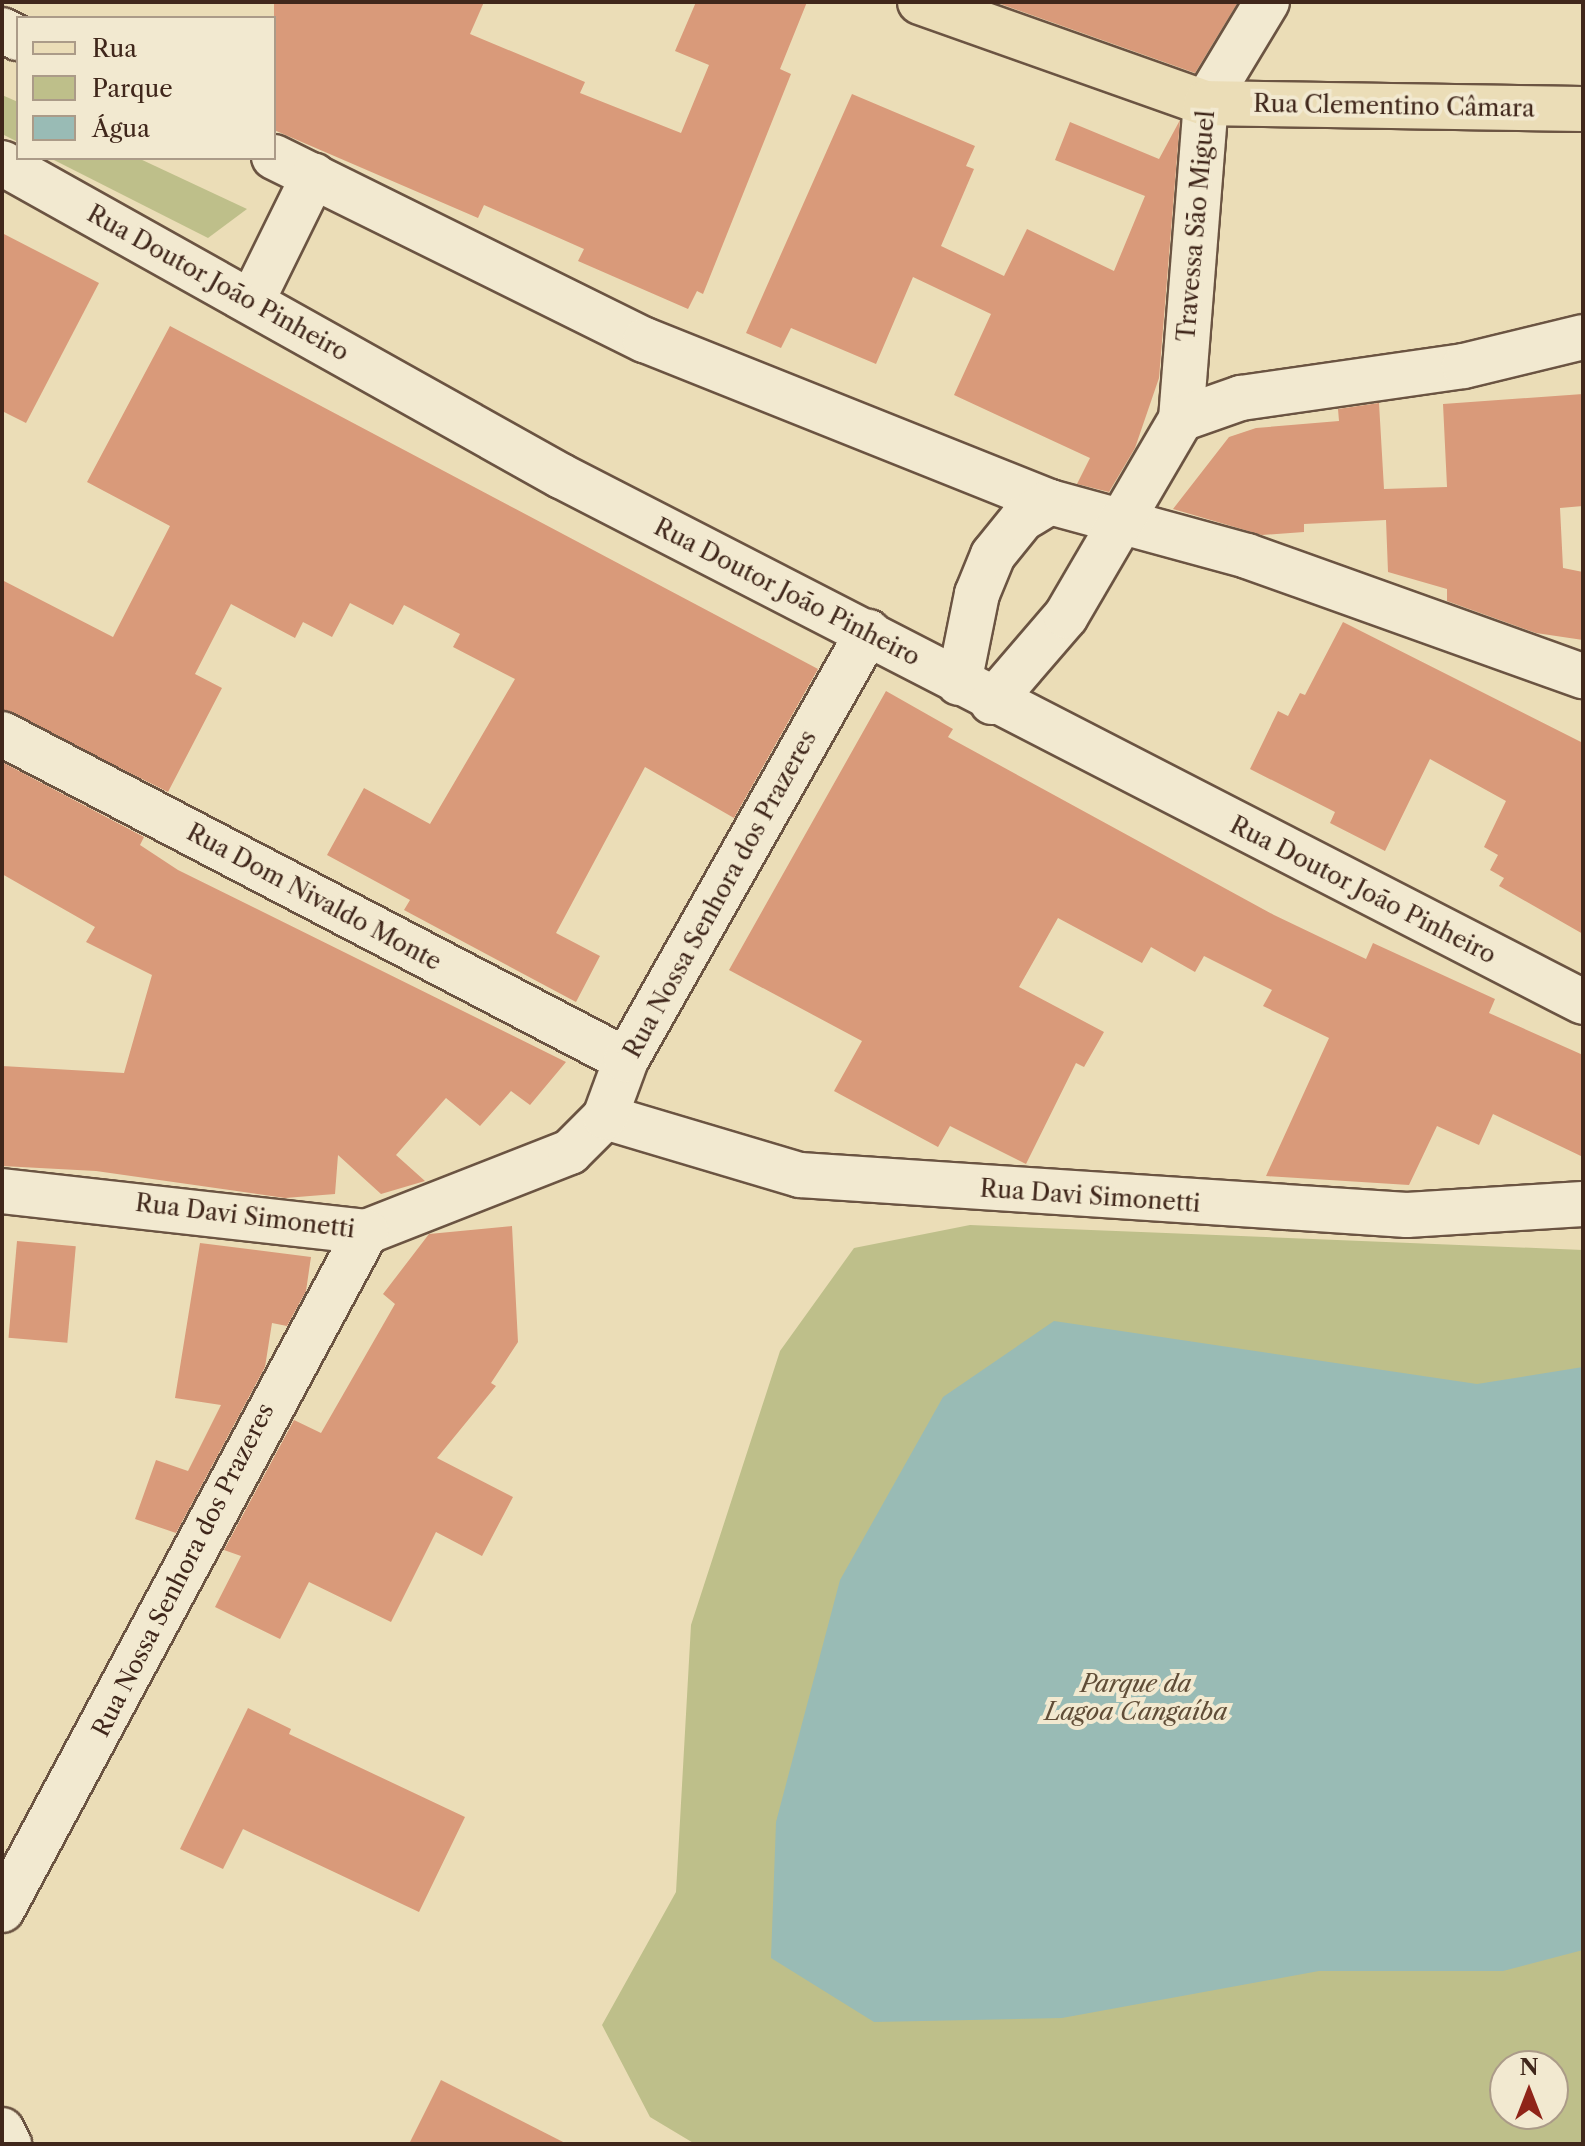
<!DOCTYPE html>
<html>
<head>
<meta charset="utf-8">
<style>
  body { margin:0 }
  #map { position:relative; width:1585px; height:2146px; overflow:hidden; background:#ebddb7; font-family:"Libre Caslon Text",serif }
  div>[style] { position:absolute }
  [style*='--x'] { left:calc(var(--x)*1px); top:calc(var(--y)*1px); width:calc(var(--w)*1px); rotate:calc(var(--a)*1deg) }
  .green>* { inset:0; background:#bebf8a }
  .water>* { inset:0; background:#99bbb5 }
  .building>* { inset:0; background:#d99a7a; transform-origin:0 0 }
  .roads { filter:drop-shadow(2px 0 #6b5442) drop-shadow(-2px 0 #6b5442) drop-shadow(0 2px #6b5442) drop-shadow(0 -2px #6b5442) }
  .minor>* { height:44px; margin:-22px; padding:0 22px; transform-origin:22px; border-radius:22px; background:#f2e9d0 }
  .major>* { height:44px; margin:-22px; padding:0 22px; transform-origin:22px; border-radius:22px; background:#ebddb7 }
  span { translate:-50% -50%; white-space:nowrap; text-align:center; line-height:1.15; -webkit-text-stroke:8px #f2e9d0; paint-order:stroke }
  .street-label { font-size:24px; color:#40271b }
  .park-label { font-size:24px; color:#604d37; font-style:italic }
  .frame { position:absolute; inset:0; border:4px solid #40271b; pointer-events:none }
  .legend { position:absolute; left:16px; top:16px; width:260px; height:144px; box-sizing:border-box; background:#f2e9d0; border:2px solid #ab9b88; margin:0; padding:10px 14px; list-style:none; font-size:24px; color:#40271b }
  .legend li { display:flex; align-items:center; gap:16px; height:40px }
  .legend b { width:40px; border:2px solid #ab9b88 }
  .north { position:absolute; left:1489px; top:2050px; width:80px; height:80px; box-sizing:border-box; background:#f2e9d0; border:2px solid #ab9b88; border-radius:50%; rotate:0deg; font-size:22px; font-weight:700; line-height:32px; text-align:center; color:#40271b }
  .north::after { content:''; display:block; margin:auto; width:28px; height:36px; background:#8f2418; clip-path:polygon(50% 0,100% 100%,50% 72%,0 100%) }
</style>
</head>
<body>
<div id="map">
  <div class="green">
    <div style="clip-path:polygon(2px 95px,18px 102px,18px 142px,2px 134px)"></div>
    <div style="clip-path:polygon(50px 158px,138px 158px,247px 209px,208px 238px)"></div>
    <div style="clip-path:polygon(evenodd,970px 1225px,1583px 1250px,1583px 2144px,695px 2144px,650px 2117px,602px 2025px,676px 1892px,691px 1625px,780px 1351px,854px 1248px,970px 1225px,1505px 2066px,1553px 2066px,1553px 2114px,1505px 2114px,1505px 2066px)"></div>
  </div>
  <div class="water">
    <div style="clip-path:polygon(1054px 1321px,1477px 1384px,1583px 1367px,1583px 1950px,1503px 1971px,1319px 1971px,1062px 2018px,874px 2022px,771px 1958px,776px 1822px,840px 1580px,943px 1397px)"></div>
  </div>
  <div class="building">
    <div style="clip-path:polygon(274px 2px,484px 2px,470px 34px,585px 82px,580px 93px,681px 133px,709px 65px,675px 51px,696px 2px,807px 2px,780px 69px,791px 74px,703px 294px,697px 291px,688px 309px,578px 261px,584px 249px,532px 226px,484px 205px,478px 218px,274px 130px)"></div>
    <div style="clip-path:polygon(995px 2px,1238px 2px,1195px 73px)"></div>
    <div style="clip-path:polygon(852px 94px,975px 146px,966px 166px,974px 169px,941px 246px,1004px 276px,1027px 229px,1114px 271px,1145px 196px,1055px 160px,1070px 122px,1159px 159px,1180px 120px,1159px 378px,1135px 448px,1109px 492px,1077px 484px,1090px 458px,954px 395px,991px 314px,913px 277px,876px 364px,791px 328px,781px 348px,746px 333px)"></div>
    <div style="clip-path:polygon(2px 233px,99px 283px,26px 423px,2px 411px)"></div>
    <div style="clip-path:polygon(170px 326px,818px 669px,734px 818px,645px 767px,556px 933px,600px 956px,576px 1002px,404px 910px,410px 900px,327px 855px,364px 788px,430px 824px,515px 679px,453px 647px,460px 634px,404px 605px,393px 625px,350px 603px,332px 637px,303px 622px,295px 638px,231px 604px,195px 674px,222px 688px,168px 792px,2px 709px,2px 580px,113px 637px,170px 526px,87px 482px)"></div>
    <div style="clip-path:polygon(1583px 394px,1583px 506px,1560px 508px,1563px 568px,1583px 572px,1583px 640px,1536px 633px,1447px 601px,1447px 589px,1388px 572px,1386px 520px,1304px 524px,1304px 532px,1262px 535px,1173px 509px,1229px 437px,1256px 428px,1339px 421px,1338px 409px,1379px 403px,1384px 489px,1447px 487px,1443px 404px)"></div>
    <div style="clip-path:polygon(1343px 622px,1583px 743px,1583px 934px,1499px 886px,1504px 878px,1490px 870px,1498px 855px,1484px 847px,1506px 801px,1430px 759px,1385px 851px,1330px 823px,1335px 812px,1250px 769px,1278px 711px,1288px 716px,1300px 693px,1305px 695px)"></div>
    <div style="clip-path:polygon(886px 691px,953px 729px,948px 737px,1274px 915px,1366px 959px,1373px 943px,1495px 999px,1489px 1013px,1583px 1055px,1583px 1157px,1493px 1114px,1479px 1145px,1437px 1126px,1409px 1185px,1266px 1176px,1329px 1038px,1263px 1006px,1272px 990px,1204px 956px,1195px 972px,1151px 947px,1142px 963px,1058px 918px,1019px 987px,1104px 1032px,1084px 1067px,1076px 1063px,1026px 1164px,950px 1126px,938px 1147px,834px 1091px,862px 1041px,729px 970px)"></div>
    <div style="clip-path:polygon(2px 762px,144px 837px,140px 845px,178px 870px,566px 1062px,530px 1105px,511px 1091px,480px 1126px,446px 1098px,396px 1155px,425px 1181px,381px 1194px,338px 1155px,335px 1194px,285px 1198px,96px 1171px,2px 1166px,2px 1066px,124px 1073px,152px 975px,86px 942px,95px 927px,2px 874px)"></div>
    <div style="clip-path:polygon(512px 1226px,518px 1342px,491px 1383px,496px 1386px,437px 1458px,513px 1497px,482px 1556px,436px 1532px,391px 1622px,309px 1582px,280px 1639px,215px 1607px,241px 1556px,224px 1550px,294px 1420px,321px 1433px,395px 1304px,383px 1294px,429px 1234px)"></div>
    <div style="left:17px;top:1241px;width:59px;height:97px;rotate:5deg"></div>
    <div style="clip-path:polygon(200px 1243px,311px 1257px,306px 1291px,287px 1326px,272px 1323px,265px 1367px,176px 1533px,135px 1519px,156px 1460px,188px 1471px,221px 1405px,175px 1398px)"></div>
    <div style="clip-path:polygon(248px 1708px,291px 1729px,289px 1734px,465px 1817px,419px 1912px,243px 1829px,223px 1869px,180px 1849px)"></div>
    <div style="clip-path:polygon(441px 2080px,567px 2144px,409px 2144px)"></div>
  </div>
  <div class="roads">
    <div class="minor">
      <div style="--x:2;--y:30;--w:18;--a:27"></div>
      <div style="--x:274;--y:157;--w:414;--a:26.3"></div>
      <div style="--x:645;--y:340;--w:436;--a:21.8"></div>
      <div style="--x:1050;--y:502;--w:204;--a:15.3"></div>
      <div style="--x:1247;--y:556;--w:357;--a:19.7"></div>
      <div style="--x:2;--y:163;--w:641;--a:29.25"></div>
      <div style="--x:561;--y:476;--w:1149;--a:27.23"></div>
      <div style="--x:252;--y:301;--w:140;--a:-63.8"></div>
      <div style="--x:1181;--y:419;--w:317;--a:-85.5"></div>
      <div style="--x:1206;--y:103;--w:118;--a:-58.9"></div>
      <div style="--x:959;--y:683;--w:91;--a:-78.6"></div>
      <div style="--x:977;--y:594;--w:42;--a:-67.7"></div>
      <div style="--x:993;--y:555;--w:46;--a:-51.1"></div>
      <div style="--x:1022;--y:519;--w:33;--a:-31"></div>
      <div style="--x:992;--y:702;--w:113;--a:-49.3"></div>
      <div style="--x:1066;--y:616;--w:228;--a:-59.7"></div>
      <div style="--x:1181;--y:419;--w:64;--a:-19.3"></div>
      <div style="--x:1241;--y:398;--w:225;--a:-8.2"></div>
      <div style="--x:1464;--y:366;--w:122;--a:-13.7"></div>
      <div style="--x:2;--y:734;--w:704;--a:27.58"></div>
      <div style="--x:605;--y:1117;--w:203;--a:16.6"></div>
      <div style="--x:800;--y:1175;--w:608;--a:3.77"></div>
      <div style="--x:1407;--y:1215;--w:176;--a:-3.6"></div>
      <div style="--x:2;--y:1191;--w:366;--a:6.4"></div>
      <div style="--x:366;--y:1232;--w:219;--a:-21.4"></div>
      <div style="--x:570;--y:1152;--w:49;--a:-45"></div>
      <div style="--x:605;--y:1117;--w:61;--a:-69.8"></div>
      <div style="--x:626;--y:1060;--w:492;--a:-60.5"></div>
      <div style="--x:2;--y:1910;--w:770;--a:-61.77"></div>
      <div style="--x:2;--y:2130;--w:16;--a:63"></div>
    </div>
    <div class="major">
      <div style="--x:920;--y:2;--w:303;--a:19.5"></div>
      <div style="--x:1206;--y:103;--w:377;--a:0.9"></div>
    </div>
  </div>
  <div class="street-label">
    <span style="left:1394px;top:106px;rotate:1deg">Rua Clementino Câmara</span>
    <span style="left:1196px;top:226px;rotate:-85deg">Travessa São Miguel</span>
    <span style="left:218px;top:283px;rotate:29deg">Rua Doutor João Pinheiro</span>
    <span style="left:787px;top:592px;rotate:27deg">Rua Doutor João Pinheiro</span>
    <span style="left:1363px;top:890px;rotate:27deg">Rua Doutor João Pinheiro</span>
    <span style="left:720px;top:894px;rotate:-61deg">Rua Nossa Senhora dos Prazeres</span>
    <span style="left:314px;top:897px;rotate:28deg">Rua Dom Nivaldo Monte</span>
    <span style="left:1090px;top:1196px;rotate:4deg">Rua Davi Simonetti</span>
    <span style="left:245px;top:1216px;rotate:7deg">Rua Davi Simonetti</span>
    <span style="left:183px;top:1570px;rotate:-63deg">Rua Nossa Senhora dos Prazeres</span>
  </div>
  <div class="park-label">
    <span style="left:1136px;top:1698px">Parque da<br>Lagoa Cangaíba</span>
  </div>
  <div class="frame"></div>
  <ul class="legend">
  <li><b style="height:10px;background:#ebddb7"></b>Rua</li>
  <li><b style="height:22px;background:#bebf8a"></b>Parque</li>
  <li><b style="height:22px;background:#99bbb5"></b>Água</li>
  </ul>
  <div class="north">N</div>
</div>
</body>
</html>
